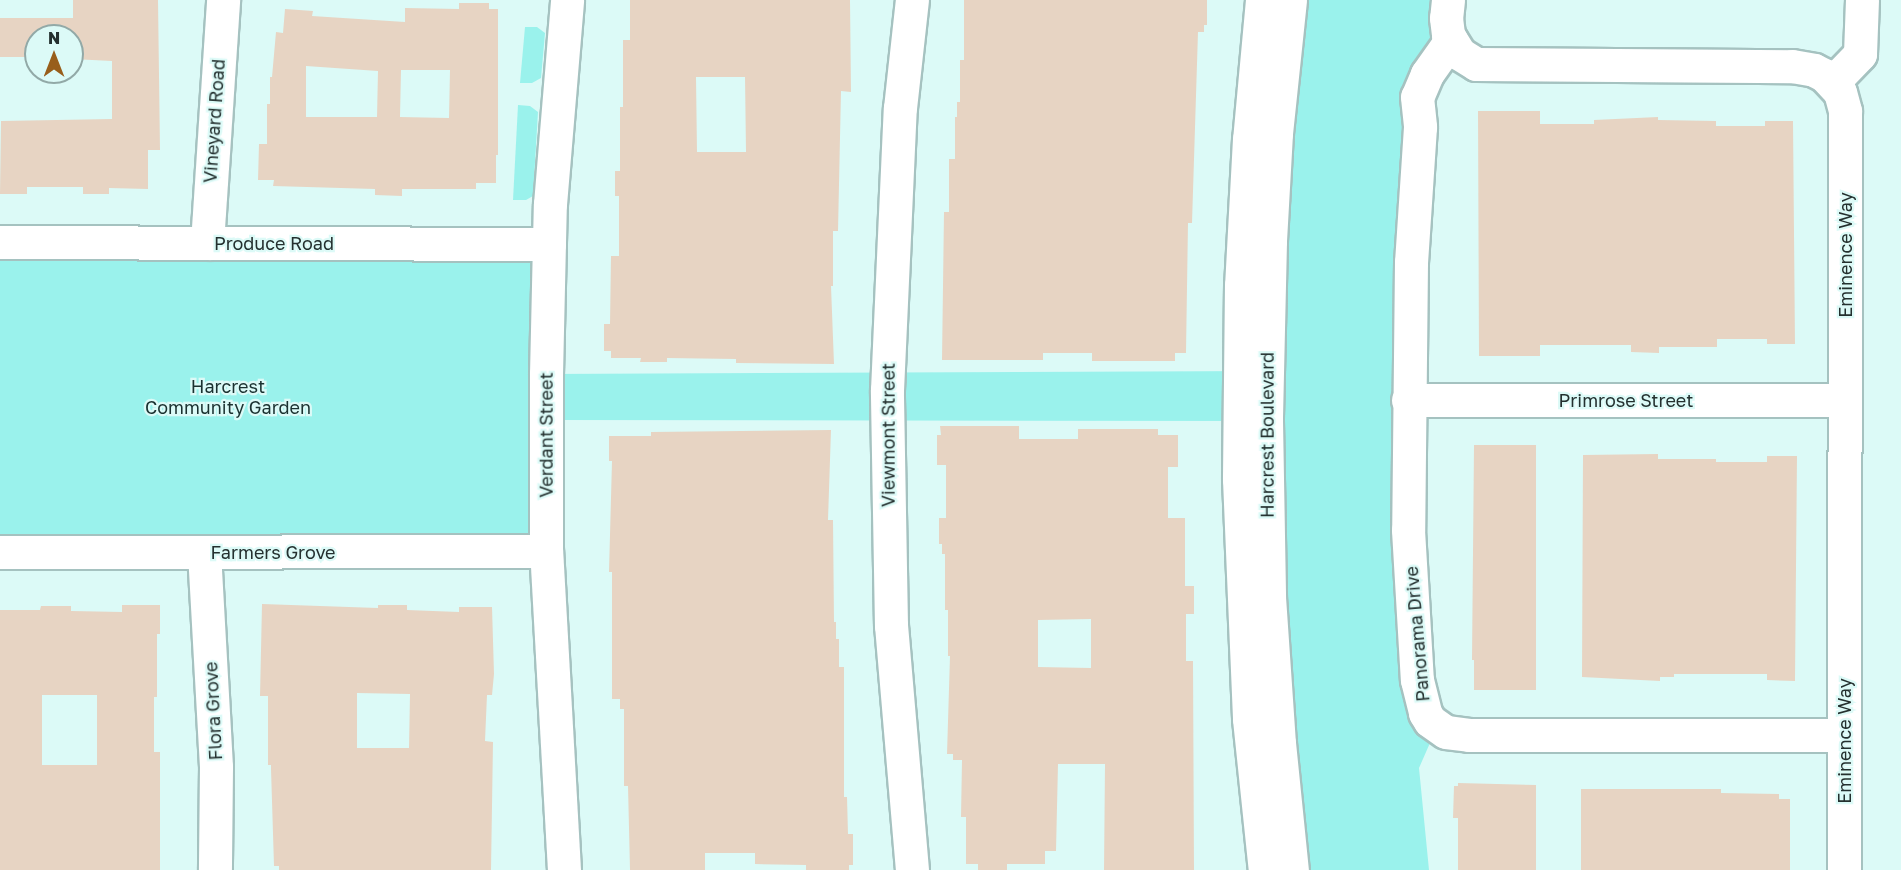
<!DOCTYPE html>
<html>
<head>
<meta charset="utf-8">
<style>
  body { margin:0 }
  #map { position:relative; width:1901px; height:870px; overflow:hidden; background:#dcfaf7; font-family:"Golos Text",sans-serif }
  div>[style] { position:absolute }
  [style*='--x'] { left:calc(var(--x)*1px); top:calc(var(--y)*1px); width:calc(var(--w)*1px); rotate:calc(var(--a)*1deg) }
  .green>* { inset:0; background:#9af2ec }
  .building>* { inset:0; background:#e7d4c3 }
  .roads { filter:drop-shadow(2px 0 #a5c2c0) drop-shadow(-2px 0 #a5c2c0) drop-shadow(0 2px #a5c2c0) drop-shadow(0 -2px #a5c2c0) }
  .minor>* { height:33px; margin:-16.5px; padding:0 16.5px; transform-origin:16.5px; border-radius:16.5px; background:#fff }
  span { translate:-50% -50%; white-space:nowrap; text-align:center; line-height:1.15; -webkit-text-stroke:4.5px #dcfaf7; paint-order:stroke }
  .street-label { font-size:18px; color:#24302f }
  .park-label { font-size:18px; color:#1a3130 }
  .north { position:absolute; left:24px; top:24px; width:60px; height:60px; box-sizing:border-box; background:#dcfaf7; border:2px solid #92a9a7; border-radius:50%; rotate:0deg; font-size:16px; font-weight:700; line-height:24px; text-align:center; color:#24302f }
  .north::after { content:''; display:block; margin:auto; width:21px; height:27px; background:#985e1b; clip-path:polygon(50% 0,100% 100%,50% 72%,0 100%) }
</style>
</head>
<body>
<div id="map">
  <div class="green">
    <div style="clip-path:polygon(1290px 0,1448px 0,1427px 74px,1408px 530px,1437px 727px,1419px 768px,1429px 870px,1292px 870px,1265px 421px,546px 420px,546px 551px,0 552px,0 242px,549px 244px,546px 374px,1266px 371px)"></div>
    <div style="clip-path:polygon(525px 27px,537px 27px,545px 33px,541px 78px,532px 83px,520px 83px)"></div>
    <div style="clip-path:polygon(518px 105px,530px 106px,538px 112px,533px 196px,526px 200px,513px 200px)"></div>
  </div>
  <div class="building">
    <div style="clip-path:polygon(73px 0,158px 0,160px 150px,148px 150px,148px 189px,109px 188px,109px 194px,83px 194px,83px 187px,27px 187px,27px 194px,0 194px,1px 121px,112px 119px,112px 61px,72px 59px,72px 36px,36px 36px,36px 57px,0 57px,0 18px,73px 18px)"></div>
    <div style="clip-path:polygon(evenodd,630px 0,850px 0,851px 92px,841px 91px,838px 231px,833px 231px,833px 286px,831px 286px,834px 364px,736px 363px,736px 359px,667px 358px,667px 362px,640px 362px,641px 358px,611px 358px,611px 351px,604px 351px,604px 324px,610px 324px,611px 256px,619px 256px,619px 196px,615px 196px,615px 171px,620px 171px,620px 107px,623px 107px,623px 40px,630px 40px,630px 0,696px 77px,745px 77px,746px 152px,697px 152px,696px 77px)"></div>
    <div style="clip-path:polygon(964px 0,1207px 0,1207px 25px,1204px 25px,1204px 32px,1198px 32px,1192px 223px,1188px 223px,1186px 353px,1175px 353px,1175px 361px,1092px 361px,1092px 353px,1043px 353px,1043px 360px,942px 360px,944px 212px,949px 212px,949px 159px,955px 159px,955px 117px,957px 117px,957px 102px,960px 102px,960px 60px,964px 60px)"></div>
    <div style="clip-path:polygon(evenodd,459px 3px,489px 3px,489px 9px,498px 9px,498px 155px,496px 155px,496px 183px,476px 183px,476px 189px,402px 189px,402px 196px,375px 195px,375px 189px,273px 186px,274px 180px,258px 180px,259px 144px,267px 144px,267px 104px,270px 104px,270px 77px,272px 77px,276px 32px,283px 33px,285px 9px,313px 11px,312px 16px,405px 22px,405px 8px,459px 9px,459px 3px,306px 66px,378px 71px,377px 117px,306px 117px,306px 66px,459px 3px,401px 70px,450px 70px,449px 118px,400px 117px,401px 70px)"></div>
    <div style="clip-path:polygon(1478px 111px,1540px 111px,1540px 124px,1594px 124px,1594px 120px,1658px 117px,1658px 120px,1716px 121px,1716px 126px,1765px 126px,1765px 121px,1793px 121px,1795px 344px,1767px 344px,1767px 339px,1717px 339px,1717px 347px,1659px 347px,1659px 353px,1631px 352px,1631px 345px,1540px 345px,1540px 356px,1479px 356px)"></div>
    <div style="clip-path:polygon(evenodd,940px 426px,1019px 426px,1019px 439px,1078px 439px,1078px 429px,1158px 429px,1158px 435px,1178px 435px,1178px 467px,1168px 467px,1168px 518px,1185px 518px,1185px 586px,1194px 586px,1194px 614px,1186px 614px,1186px 661px,1193px 661px,1194px 870px,1104px 870px,1105px 764px,1058px 764px,1056px 851px,1045px 851px,1045px 864px,1007px 864px,1007px 870px,978px 870px,978px 864px,966px 864px,966px 817px,961px 817px,962px 760px,953px 760px,953px 754px,947px 754px,950px 656px,948px 656px,948px 610px,945px 610px,945px 554px,942px 554px,942px 544px,939px 544px,939px 518px,946px 518px,946px 465px,937px 465px,937px 435px,941px 435px,940px 426px,1091px 619px,1091px 668px,1038px 667px,1038px 620px,1091px 619px)"></div>
    <div style="clip-path:polygon(831px 430px,828px 520px,833px 520px,834px 622px,836px 622px,836px 639px,839px 639px,839px 667px,844px 667px,844px 797px,847px 797px,848px 834px,853px 834px,853px 865px,849px 865px,849px 870px,806px 870px,806px 865px,755px 864px,755px 853px,705px 853px,705px 870px,630px 870px,628px 786px,624px 786px,624px 709px,620px 709px,620px 699px,612px 699px,612px 572px,609px 572px,612px 461px,609px 461px,609px 436px,651px 436px,651px 432px)"></div>
    <div style="clip-path:polygon(1474px 445px,1536px 445px,1536px 690px,1474px 690px,1474px 660px,1472px 660px)"></div>
    <div style="clip-path:polygon(1658px 454px,1658px 459px,1716px 459px,1716px 462px,1767px 462px,1767px 456px,1797px 456px,1795px 681px,1767px 680px,1767px 674px,1674px 674px,1674px 677px,1660px 677px,1660px 681px,1582px 677px,1583px 455px)"></div>
    <div style="clip-path:polygon(evenodd,262px 604px,378px 608px,378px 605px,407px 605px,407px 610px,459px 612px,459px 607px,492px 607px,494px 674px,492px 695px,487px 695px,485px 741px,493px 742px,491px 870px,279px 870px,279px 866px,274px 866px,271px 769px,271px 765px,268px 765px,268px 696px,260px 696px,262px 604px,357px 693px,410px 694px,409px 748px,357px 748px,357px 693px)"></div>
    <div style="clip-path:polygon(evenodd,122px 605px,160px 605px,160px 634px,157px 634px,157px 697px,154px 697px,154px 752px,160px 752px,160px 870px,0 870px,0 610px,40px 610px,41px 606px,71px 606px,71px 611px,122px 612px,122px 605px,42px 695px,97px 695px,97px 765px,42px 765px,42px 695px)"></div>
    <div style="clip-path:polygon(1458px 783px,1536px 785px,1536px 870px,1458px 870px,1458px 818px,1453px 818px,1454px 786px,1458px 786px)"></div>
    <div style="clip-path:polygon(1581px 789px,1721px 789px,1721px 793px,1779px 794px,1779px 799px,1790px 799px,1790px 870px,1581px 870px)"></div>
  </div>
  <div class="roads">
    <div class="minor">
      <div style="--x:1262;--y:0;--w:140;--a:95.3"></div>
      <div style="--x:1249;--y:139;--w:146;--a:93.1"></div>
      <div style="--x:1241;--y:285;--w:194;--a:90.6"></div>
      <div style="--x:1239;--y:479;--w:240;--a:87.6"></div>
      <div style="--x:1249;--y:719;--w:152;--a:84"></div>
      <div style="--x:1290;--y:0;--w:134;--a:96"></div>
      <div style="--x:1276;--y:133;--w:108;--a:93.2"></div>
      <div style="--x:1270;--y:241;--w:180;--a:91.3"></div>
      <div style="--x:1266;--y:421;--w:176;--a:89"></div>
      <div style="--x:1269;--y:597;--w:146;--a:86.1"></div>
      <div style="--x:1279;--y:743;--w:128;--a:84.2"></div>
      <div style="--x:1448;--y:0;--w:18;--a:96"></div>
      <div style="--x:1446;--y:18;--w:17;--a:83"></div>
      <div style="--x:1448;--y:35;--w:22;--a:58"></div>
      <div style="--x:1460;--y:54;--w:19;--a:32"></div>
      <div style="--x:1476;--y:64;--w:316;--a:0.4"></div>
      <div style="--x:1792;--y:66;--w:22;--a:10"></div>
      <div style="--x:1814;--y:70;--w:11;--a:27"></div>
      <div style="--x:1824;--y:75;--w:23;--a:47"></div>
      <div style="--x:1840;--y:92;--w:20;--a:75"></div>
      <div style="--x:1845;--y:111;--w:759;--a:90.08"></div>
      <div style="--x:1451;--y:40;--w:42;--a:125.2"></div>
      <div style="--x:1427;--y:74;--w:25;--a:113"></div>
      <div style="--x:1417;--y:97;--w:30;--a:84"></div>
      <div style="--x:1420;--y:127;--w:135;--a:93.8"></div>
      <div style="--x:1411;--y:262;--w:268;--a:90.6"></div>
      <div style="--x:1408;--y:530;--w:150;--a:86.6"></div>
      <div style="--x:1417;--y:680;--w:34;--a:76"></div>
      <div style="--x:1425;--y:713;--w:9;--a:58"></div>
      <div style="--x:1430;--y:721;--w:19;--a:35"></div>
      <div style="--x:1446;--y:732;--w:23;--a:7"></div>
      <div style="--x:1469;--y:735;--w:375;--a:0"></div>
      <div style="--x:1833;--y:82;--w:39;--a:-46"></div>
      <div style="--x:1860;--y:54;--w:54;--a:-87.9"></div>
      <div style="--x:0;--y:242;--w:549;--a:0.21"></div>
      <div style="--x:207;--y:243;--w:244;--a:-86.2"></div>
      <div style="--x:1408;--y:400;--w:436;--a:0"></div>
      <div style="--x:0;--y:552;--w:546;--a:-0.1"></div>
      <div style="--x:204;--y:552;--w:215;--a:86.8"></div>
      <div style="--x:216;--y:767;--w:103;--a:90.6"></div>
      <div style="--x:564;--y:870;--w:320;--a:-93.2"></div>
      <div style="--x:546;--y:551;--w:177;--a:-90"></div>
      <div style="--x:546;--y:374;--w:170;--a:-88.7"></div>
      <div style="--x:550;--y:204;--w:205;--a:-85.2"></div>
      <div style="--x:912;--y:870;--w:245;--a:-94.9"></div>
      <div style="--x:891;--y:626;--w:236;--a:-91"></div>
      <div style="--x:887;--y:390;--w:282;--a:-87.4"></div>
      <div style="--x:900;--y:108;--w:109;--a:-83.7"></div>
    </div>
  </div>
  <div class="street-label">
    <span style="left:214px;top:121px;rotate:-86deg">Vineyard Road</span>
    <span style="left:274px;top:243px">Produce Road</span>
    <span style="left:1845px;top:255px;rotate:-90deg">Eminence Way</span>
    <span style="left:1626px;top:400px">Primrose Street</span>
    <span style="left:546px;top:435px;rotate:-90deg">Verdant Street</span>
    <span style="left:888px;top:435px;rotate:-90deg">Viewmont Street</span>
    <span style="left:1267px;top:435px;rotate:-90deg">Harcrest Boulevard</span>
    <span style="left:273px;top:552px">Farmers Grove</span>
    <span style="left:1417px;top:634px;rotate:-95deg">Panorama Drive</span>
    <span style="left:213px;top:711px;rotate:-93deg">Flora Grove</span>
    <span style="left:1844px;top:741px;rotate:-90deg">Eminence Way</span>
  </div>
  <div class="park-label">
    <span style="left:228px;top:397px">Harcrest<br>Community Garden</span>
  </div>
  <div class="north">N</div>
</div>
</body>
</html>
